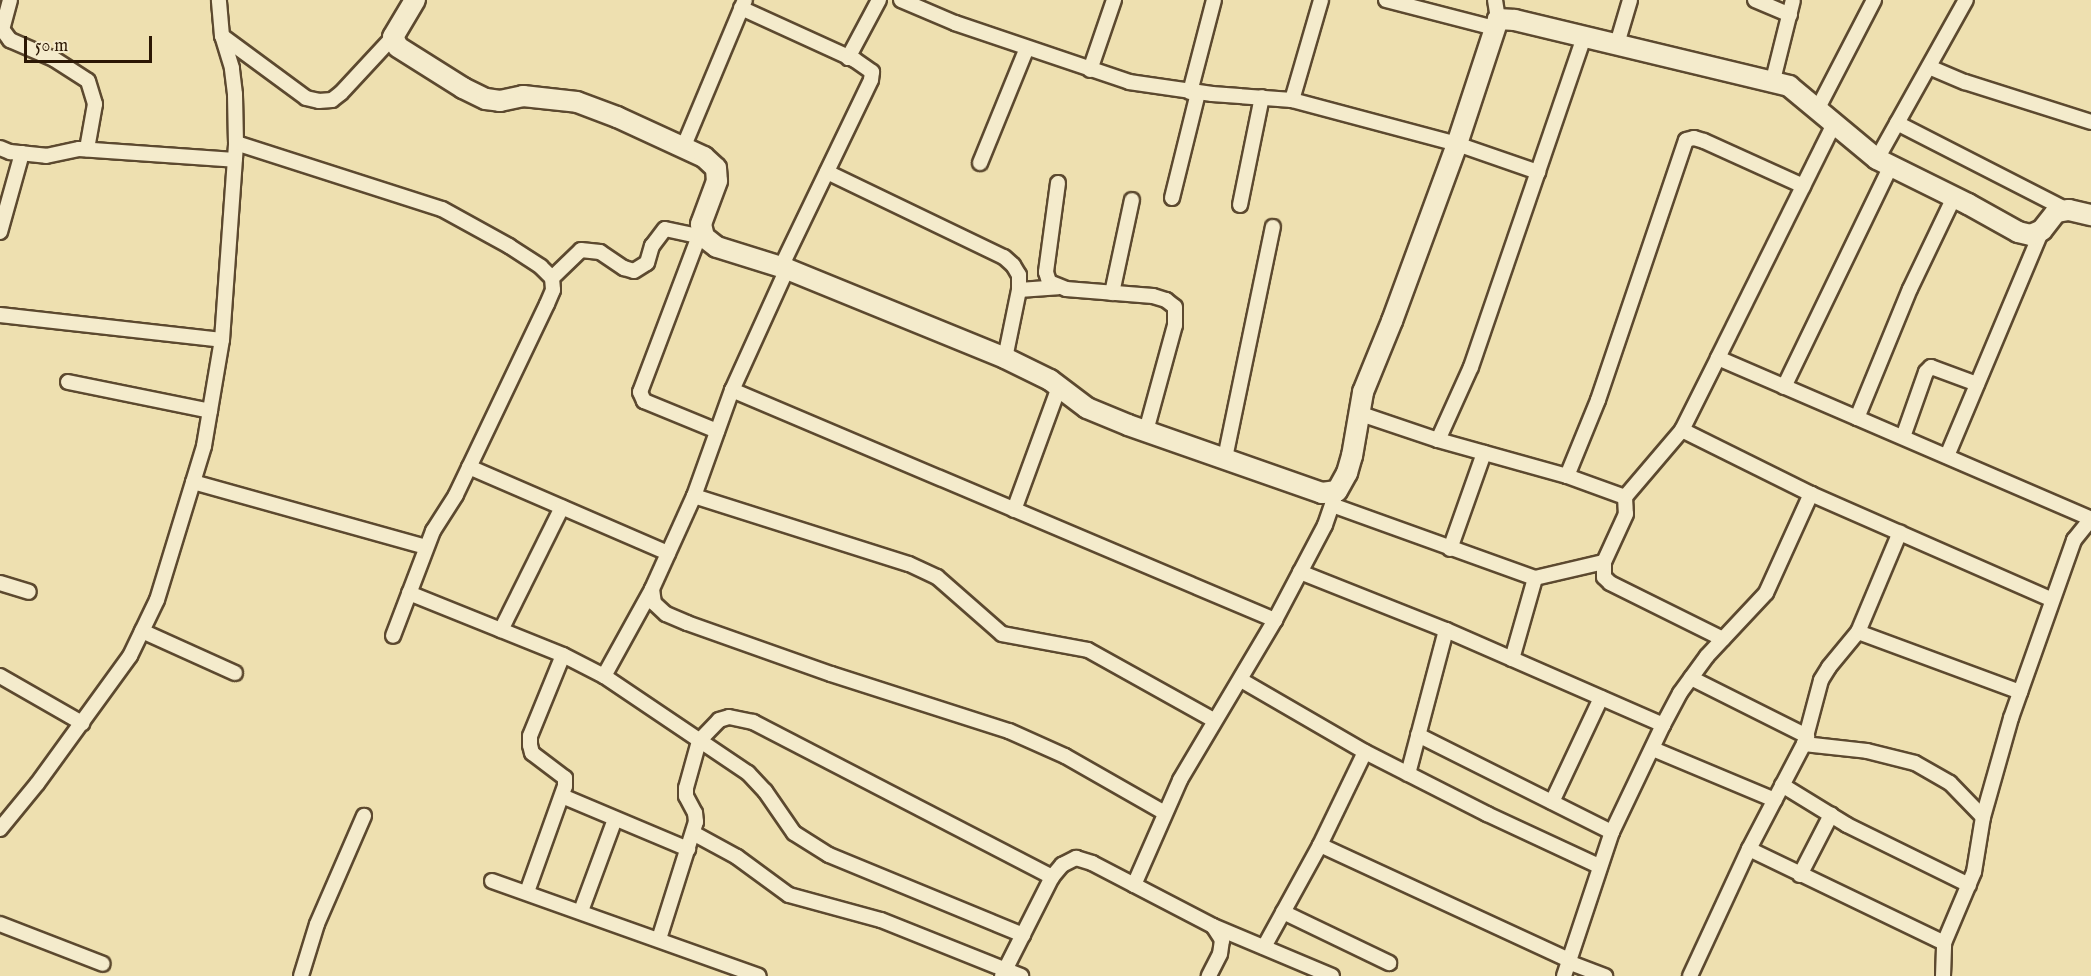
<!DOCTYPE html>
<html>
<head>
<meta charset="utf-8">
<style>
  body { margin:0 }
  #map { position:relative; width:2091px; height:976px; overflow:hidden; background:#eee0b0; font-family:"IM FELL English",serif }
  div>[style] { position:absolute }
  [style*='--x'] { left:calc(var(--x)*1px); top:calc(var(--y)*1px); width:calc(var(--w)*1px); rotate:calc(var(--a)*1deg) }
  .roads { filter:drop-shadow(2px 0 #5c492f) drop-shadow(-2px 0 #5c492f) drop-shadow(0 2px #5c492f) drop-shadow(0 -2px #5c492f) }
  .street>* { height:14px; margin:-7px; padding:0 7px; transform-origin:7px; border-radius:7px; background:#f4ebcc }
  .secondary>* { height:20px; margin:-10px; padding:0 10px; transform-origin:10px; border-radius:10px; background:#f4ebcc }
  span { translate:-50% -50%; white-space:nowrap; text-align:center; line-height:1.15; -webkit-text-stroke:4.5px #f4ebcc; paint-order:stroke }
  .scale { position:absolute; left:24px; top:36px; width:128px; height:27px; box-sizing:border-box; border:3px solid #2b1704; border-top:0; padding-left:8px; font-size:18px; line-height:21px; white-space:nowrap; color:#2b1704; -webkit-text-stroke:4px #f4ebcc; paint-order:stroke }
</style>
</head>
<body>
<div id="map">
  <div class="roads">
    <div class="street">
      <div style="--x:10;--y:0;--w:30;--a:105"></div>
      <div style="--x:2;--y:29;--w:14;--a:54"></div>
      <div style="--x:10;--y:40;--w:48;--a:23.4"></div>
      <div style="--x:54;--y:59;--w:40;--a:32.9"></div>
      <div style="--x:88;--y:81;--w:24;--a:73"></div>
      <div style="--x:95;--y:104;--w:46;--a:100.1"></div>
      <div style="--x:901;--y:0;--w:59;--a:23.1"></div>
      <div style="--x:955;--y:23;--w:184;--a:18.7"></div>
      <div style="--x:1129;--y:82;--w:84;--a:8.2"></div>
      <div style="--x:1212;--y:94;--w:80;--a:4.3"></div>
      <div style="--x:1292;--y:100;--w:171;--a:14.9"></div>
      <div style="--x:1457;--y:144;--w:86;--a:19.1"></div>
      <div style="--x:1386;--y:0;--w:112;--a:14.5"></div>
      <div style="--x:1495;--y:0;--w:19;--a:81"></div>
      <div style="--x:1755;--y:0;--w:38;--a:23"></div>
      <div style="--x:741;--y:8;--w:125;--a:24.5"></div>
      <div style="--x:855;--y:60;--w:21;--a:35"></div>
      <div style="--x:872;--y:72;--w:8;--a:97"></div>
      <div style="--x:871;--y:80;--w:208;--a:115.7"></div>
      <div style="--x:222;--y:36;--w:104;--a:36.4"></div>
      <div style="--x:306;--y:98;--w:13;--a:13"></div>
      <div style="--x:319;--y:101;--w:13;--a:-4"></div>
      <div style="--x:332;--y:100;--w:11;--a:-38"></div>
      <div style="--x:341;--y:93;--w:76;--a:-47.1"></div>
      <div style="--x:1617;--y:44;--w:46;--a:-73.5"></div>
      <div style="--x:848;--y:58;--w:66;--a:-61.9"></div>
      <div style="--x:1929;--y:67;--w:39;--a:23"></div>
      <div style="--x:1965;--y:82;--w:132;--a:17.6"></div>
      <div style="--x:1090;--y:70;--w:74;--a:-71.1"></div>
      <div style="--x:1773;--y:80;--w:82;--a:-76"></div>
      <div style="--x:1190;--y:92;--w:95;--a:-75.4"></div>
      <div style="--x:1292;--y:100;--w:104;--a:-73.8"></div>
      <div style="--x:1818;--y:108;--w:122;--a:-62.6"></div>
      <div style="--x:1835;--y:122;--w:263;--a:116.4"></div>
      <div style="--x:1718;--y:358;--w:406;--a:23.3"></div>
      <div style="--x:1897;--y:123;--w:191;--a:27.1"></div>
      <div style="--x:236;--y:143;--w:216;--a:17.8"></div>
      <div style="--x:442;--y:209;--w:77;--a:28.9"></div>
      <div style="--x:509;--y:246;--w:38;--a:33"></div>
      <div style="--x:541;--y:267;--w:16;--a:45"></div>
      <div style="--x:552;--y:278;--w:12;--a:85"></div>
      <div style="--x:553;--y:290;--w:15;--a:113"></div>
      <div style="--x:547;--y:304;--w:212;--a:115.5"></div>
      <div style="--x:456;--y:495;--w:43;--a:122.6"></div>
      <div style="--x:433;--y:531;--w:112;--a:110.9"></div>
      <div style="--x:0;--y:148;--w:11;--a:22"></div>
      <div style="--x:10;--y:152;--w:36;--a:6"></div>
      <div style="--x:46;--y:156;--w:34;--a:-12"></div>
      <div style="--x:79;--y:149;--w:156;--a:4"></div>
      <div style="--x:683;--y:148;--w:160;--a:-67.3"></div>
      <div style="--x:1877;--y:159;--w:182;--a:-60.8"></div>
      <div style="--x:980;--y:163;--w:124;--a:-67.8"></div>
      <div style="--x:827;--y:172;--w:196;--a:25.7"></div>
      <div style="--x:1004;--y:257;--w:12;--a:42"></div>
      <div style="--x:1013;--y:265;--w:12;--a:59"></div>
      <div style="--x:1019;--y:275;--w:15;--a:90"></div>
      <div style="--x:1019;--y:290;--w:69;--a:101.6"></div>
      <div style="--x:1058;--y:183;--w:90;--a:97.7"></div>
      <div style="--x:1046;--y:272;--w:10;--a:73"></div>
      <div style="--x:1049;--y:282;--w:18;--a:22"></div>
      <div style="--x:1066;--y:289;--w:87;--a:4.6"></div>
      <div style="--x:1153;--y:296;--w:14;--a:17"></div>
      <div style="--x:1166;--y:300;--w:11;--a:38"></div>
      <div style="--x:1175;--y:307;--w:18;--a:90"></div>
      <div style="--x:1175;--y:325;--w:110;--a:105.3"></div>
      <div style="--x:1172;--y:198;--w:108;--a:-76.1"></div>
      <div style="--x:1240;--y:205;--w:110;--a:-78.5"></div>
      <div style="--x:0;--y:232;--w:82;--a:-74.4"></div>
      <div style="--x:699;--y:236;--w:167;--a:110.7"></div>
      <div style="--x:640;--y:392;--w:10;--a:66"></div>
      <div style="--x:644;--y:401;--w:79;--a:22.3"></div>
      <div style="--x:787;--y:269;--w:133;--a:114.4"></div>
      <div style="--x:732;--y:390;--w:113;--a:109.7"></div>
      <div style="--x:694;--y:496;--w:102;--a:114.3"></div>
      <div style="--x:652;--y:589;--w:14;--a:82"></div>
      <div style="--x:654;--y:603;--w:16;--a:43"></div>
      <div style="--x:666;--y:614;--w:23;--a:23"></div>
      <div style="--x:687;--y:623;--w:153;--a:19.5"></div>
      <div style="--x:831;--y:674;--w:187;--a:17.8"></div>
      <div style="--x:1009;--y:731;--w:61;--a:24.1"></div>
      <div style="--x:1065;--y:756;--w:115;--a:29.7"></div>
      <div style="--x:552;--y:278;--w:40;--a:-44"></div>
      <div style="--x:581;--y:250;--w:19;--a:6"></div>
      <div style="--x:600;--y:252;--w:29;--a:34"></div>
      <div style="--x:624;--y:268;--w:10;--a:17"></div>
      <div style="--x:634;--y:271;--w:15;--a:-32"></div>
      <div style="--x:647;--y:263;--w:18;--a:-74"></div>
      <div style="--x:652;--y:246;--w:21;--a:-53"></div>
      <div style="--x:665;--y:229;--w:40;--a:12"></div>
      <div style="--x:1019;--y:290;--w:39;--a:-4"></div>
      <div style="--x:1112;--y:293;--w:95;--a:-77.9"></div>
      <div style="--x:0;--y:315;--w:223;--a:6.4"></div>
      <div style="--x:68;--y:382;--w:145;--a:11.5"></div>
      <div style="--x:1784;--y:387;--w:246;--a:-64.2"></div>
      <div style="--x:732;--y:390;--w:590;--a:22.96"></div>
      <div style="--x:1358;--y:413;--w:84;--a:18.6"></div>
      <div style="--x:1438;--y:440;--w:134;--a:15.6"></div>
      <div style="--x:1567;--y:476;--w:62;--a:19.9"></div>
      <div style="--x:1625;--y:497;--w:17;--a:87"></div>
      <div style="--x:1626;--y:514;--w:53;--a:114.6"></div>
      <div style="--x:1604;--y:562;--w:15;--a:90"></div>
      <div style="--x:1604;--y:577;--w:8;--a:45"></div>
      <div style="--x:1610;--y:583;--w:126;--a:26.4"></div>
      <div style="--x:1857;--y:418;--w:139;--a:-67.7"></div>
      <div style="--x:1910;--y:289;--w:102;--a:-64.4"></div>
      <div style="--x:1682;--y:430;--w:80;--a:-63.4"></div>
      <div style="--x:1903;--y:437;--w:69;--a:-70.5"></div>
      <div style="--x:1926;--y:372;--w:7;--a:-45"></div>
      <div style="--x:1931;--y:367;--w:49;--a:20.3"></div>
      <div style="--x:1438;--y:440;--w:80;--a:-65.7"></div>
      <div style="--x:1471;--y:367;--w:349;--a:-71.1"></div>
      <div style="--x:1947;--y:456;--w:245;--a:-67.2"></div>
      <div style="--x:1225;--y:458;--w:236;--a:-78.3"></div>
      <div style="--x:469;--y:467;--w:217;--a:23.4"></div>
      <div style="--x:1567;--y:476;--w:82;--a:-67.8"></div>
      <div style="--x:1598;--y:400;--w:274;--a:-71.3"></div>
      <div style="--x:1686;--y:140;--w:8;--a:-14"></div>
      <div style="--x:1694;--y:138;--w:10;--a:17"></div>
      <div style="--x:1704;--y:141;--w:109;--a:24.4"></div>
      <div style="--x:193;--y:482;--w:242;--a:15.6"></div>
      <div style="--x:694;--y:496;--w:225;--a:17.6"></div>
      <div style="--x:909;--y:564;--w:31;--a:25"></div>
      <div style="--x:937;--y:577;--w:86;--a:41.2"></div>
      <div style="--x:1002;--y:634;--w:87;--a:10.5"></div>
      <div style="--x:1088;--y:650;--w:144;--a:29.1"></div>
      <div style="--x:1625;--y:497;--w:88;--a:-49.6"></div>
      <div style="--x:1682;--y:430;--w:144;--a:26.4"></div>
      <div style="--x:1811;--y:494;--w:263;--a:23.7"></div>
      <div style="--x:1332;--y:505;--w:216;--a:19.8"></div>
      <div style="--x:1535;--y:578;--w:71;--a:-13.1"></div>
      <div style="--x:1014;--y:510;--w:131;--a:-69.9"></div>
      <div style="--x:1450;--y:549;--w:102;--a:-70.5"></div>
      <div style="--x:1300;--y:572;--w:157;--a:21.7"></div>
      <div style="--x:1446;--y:630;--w:237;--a:23.6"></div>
      <div style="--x:0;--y:583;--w:30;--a:17"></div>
      <div style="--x:409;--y:593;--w:166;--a:21.9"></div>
      <div style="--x:563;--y:655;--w:46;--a:27.1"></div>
      <div style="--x:604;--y:676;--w:174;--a:34"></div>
      <div style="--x:748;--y:773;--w:25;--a:47"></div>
      <div style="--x:765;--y:791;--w:51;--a:55.4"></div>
      <div style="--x:794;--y:833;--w:41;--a:32.2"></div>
      <div style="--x:829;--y:855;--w:210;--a:22.4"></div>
      <div style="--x:501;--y:630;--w:137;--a:-63.6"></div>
      <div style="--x:142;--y:631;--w:102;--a:24.3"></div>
      <div style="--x:1858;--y:632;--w:173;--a:20.3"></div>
      <div style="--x:1512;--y:659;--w:84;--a:-74.1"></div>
      <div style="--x:0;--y:676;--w:95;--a:29.8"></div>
      <div style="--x:604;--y:676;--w:99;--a:-61.1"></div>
      <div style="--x:1691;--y:678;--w:130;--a:26.6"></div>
      <div style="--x:1241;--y:680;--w:143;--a:30.1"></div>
      <div style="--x:1365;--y:752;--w:137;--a:26.9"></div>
      <div style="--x:1487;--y:814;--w:123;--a:24.9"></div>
      <div style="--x:1418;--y:735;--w:217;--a:26.6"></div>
      <div style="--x:1804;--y:744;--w:63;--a:6.3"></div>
      <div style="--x:1867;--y:751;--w:49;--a:14"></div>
      <div style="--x:1915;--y:763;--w:40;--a:29.7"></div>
      <div style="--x:1950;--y:783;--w:47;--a:45.9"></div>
      <div style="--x:1653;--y:749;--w:132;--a:22.7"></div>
      <div style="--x:1408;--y:774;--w:149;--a:-75.2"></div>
      <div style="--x:1782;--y:785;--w:76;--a:31.6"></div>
      <div style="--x:1847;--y:825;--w:136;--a:26.2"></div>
      <div style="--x:562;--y:796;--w:137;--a:22.8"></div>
      <div style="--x:1552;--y:802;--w:115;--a:-64.8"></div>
      <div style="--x:0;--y:829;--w:58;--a:-50.6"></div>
      <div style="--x:37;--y:784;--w:158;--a:-54"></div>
      <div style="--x:130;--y:656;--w:62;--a:-64.3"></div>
      <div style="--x:157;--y:600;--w:161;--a:-73"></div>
      <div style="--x:204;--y:446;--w:108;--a:-80.4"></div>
      <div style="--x:222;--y:340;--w:197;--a:-85.9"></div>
      <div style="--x:236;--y:143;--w:49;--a:-91.2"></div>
      <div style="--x:235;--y:94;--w:26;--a:-97"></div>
      <div style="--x:232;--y:68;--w:34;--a:-107"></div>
      <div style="--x:222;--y:36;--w:36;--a:-95"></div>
      <div style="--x:693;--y:833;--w:50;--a:28.6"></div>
      <div style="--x:737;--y:857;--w:64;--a:36.2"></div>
      <div style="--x:789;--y:895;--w:95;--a:15.2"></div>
      <div style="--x:881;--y:920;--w:151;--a:21.8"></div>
      <div style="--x:1320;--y:845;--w:274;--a:24.8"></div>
      <div style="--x:1749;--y:849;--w:216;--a:25.7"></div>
      <div style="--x:1800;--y:875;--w:68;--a:-62.7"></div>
      <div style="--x:492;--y:881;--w:283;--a:19.6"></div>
      <div style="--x:1134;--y:885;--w:115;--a:-66.3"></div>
      <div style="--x:1180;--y:780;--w:186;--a:-59.3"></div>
      <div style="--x:1275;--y:620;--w:107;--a:-62.2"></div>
      <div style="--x:1325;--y:525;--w:36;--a:-71"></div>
      <div style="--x:527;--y:892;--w:113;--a:-70.3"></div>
      <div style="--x:565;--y:786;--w:8;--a:-90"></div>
      <div style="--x:565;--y:778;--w:41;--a:-142.9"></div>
      <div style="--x:532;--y:753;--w:8;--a:-104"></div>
      <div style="--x:530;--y:745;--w:9;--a:-90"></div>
      <div style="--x:530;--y:736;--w:87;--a:-67.8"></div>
      <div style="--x:581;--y:911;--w:98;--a:-69.7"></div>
      <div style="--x:1283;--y:912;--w:118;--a:25.7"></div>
      <div style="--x:0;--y:924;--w:110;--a:21.2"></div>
      <div style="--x:1213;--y:926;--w:129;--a:22.8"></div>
      <div style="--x:659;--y:939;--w:123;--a:-72.5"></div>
      <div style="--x:696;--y:822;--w:9;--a:-96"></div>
      <div style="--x:695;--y:813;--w:19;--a:-118"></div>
      <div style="--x:686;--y:796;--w:8;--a:-90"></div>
      <div style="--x:686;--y:788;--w:49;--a:-74.5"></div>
      <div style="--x:699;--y:741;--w:29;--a:-46"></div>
      <div style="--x:719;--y:720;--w:10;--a:-17"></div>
      <div style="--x:729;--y:717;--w:25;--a:12"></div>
      <div style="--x:753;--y:722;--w:337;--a:27.4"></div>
      <div style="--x:1264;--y:947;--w:116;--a:-61.2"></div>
      <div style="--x:1320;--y:845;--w:103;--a:-64.2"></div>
      <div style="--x:1568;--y:962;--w:40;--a:21"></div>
      <div style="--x:301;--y:976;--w:54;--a:-72.9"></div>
      <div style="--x:317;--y:924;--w:118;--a:-66.5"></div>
      <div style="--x:1002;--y:976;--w:111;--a:-63.2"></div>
      <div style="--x:1052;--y:877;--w:16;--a:-50"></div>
      <div style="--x:1062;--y:865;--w:16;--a:-27"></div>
      <div style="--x:1076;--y:858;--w:17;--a:17"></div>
      <div style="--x:1092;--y:863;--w:136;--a:27.5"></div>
      <div style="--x:1213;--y:926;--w:17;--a:57"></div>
      <div style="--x:1222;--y:940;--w:14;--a:98"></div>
      <div style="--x:1220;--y:954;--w:25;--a:117"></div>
      <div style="--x:1564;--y:976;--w:152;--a:-71.6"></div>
      <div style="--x:1612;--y:832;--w:119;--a:-64.5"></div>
      <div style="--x:1663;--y:725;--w:36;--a:-62"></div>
      <div style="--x:1680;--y:693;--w:46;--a:-53.9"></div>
      <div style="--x:1707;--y:656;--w:86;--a:-46.9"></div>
      <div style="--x:1766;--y:593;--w:109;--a:-65.6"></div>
      <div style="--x:1690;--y:976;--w:140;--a:-65.1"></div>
      <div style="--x:1749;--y:849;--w:119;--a:-62.4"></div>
      <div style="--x:1804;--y:744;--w:66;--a:-75.1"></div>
      <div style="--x:1821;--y:680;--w:15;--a:-58"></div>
      <div style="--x:1829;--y:667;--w:45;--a:-50.4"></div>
      <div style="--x:1858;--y:632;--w:108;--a:-67.2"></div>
      <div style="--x:1943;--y:976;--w:33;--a:-88"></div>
      <div style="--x:1944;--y:943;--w:77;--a:-67.1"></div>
      <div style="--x:1974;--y:872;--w:56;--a:-80.7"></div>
      <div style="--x:1983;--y:817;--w:103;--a:-74.2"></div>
      <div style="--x:2011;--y:718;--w:189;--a:-70.5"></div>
      <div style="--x:2074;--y:540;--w:27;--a:-51"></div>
    </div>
    <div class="secondary">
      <div style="--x:415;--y:0;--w:43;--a:120.7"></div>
      <div style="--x:393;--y:37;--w:11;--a:63"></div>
      <div style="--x:398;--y:47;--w:77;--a:32.2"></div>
      <div style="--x:463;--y:88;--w:25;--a:26"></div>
      <div style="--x:486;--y:99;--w:14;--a:8"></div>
      <div style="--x:500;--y:101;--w:24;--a:-12"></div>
      <div style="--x:523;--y:96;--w:54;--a:6.3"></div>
      <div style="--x:577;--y:102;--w:43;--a:20.6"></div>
      <div style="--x:617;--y:117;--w:96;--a:24.7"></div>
      <div style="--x:704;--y:157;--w:16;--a:43"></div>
      <div style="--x:716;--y:168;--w:13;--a:86"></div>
      <div style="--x:717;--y:181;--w:46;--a:110.4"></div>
      <div style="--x:701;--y:224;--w:13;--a:77"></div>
      <div style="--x:704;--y:237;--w:16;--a:38"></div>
      <div style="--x:717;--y:247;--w:73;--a:17.4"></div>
      <div style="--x:787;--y:269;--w:235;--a:22.2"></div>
      <div style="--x:1005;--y:358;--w:50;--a:26.1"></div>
      <div style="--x:1050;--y:380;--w:46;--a:37.1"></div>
      <div style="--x:1087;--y:408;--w:44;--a:22.5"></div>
      <div style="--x:1128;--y:425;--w:206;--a:19.3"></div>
      <div style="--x:1322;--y:493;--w:15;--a:-8"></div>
      <div style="--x:1337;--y:491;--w:21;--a:-61"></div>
      <div style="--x:1347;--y:473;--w:18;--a:-74"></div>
      <div style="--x:1352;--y:456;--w:65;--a:-80.2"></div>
      <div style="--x:1363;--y:392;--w:77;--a:-67.8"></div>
      <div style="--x:1392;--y:321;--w:189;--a:-69.8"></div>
      <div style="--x:1457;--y:144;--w:132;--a:-71.8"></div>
      <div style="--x:1498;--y:19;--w:17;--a:3"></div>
      <div style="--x:1515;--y:20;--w:282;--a:13.5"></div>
      <div style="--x:1789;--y:86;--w:114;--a:39.7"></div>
      <div style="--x:1877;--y:159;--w:102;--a:26.3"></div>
      <div style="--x:1968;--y:204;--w:57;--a:29.2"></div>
      <div style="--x:2018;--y:232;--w:13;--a:13"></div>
      <div style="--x:2031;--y:235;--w:12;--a:-24"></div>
      <div style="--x:2042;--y:230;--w:23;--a:-52"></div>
      <div style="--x:2056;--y:212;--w:13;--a:-9"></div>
      <div style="--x:2069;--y:210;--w:23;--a:13"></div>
    </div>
  </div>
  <div class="scale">50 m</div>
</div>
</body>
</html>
